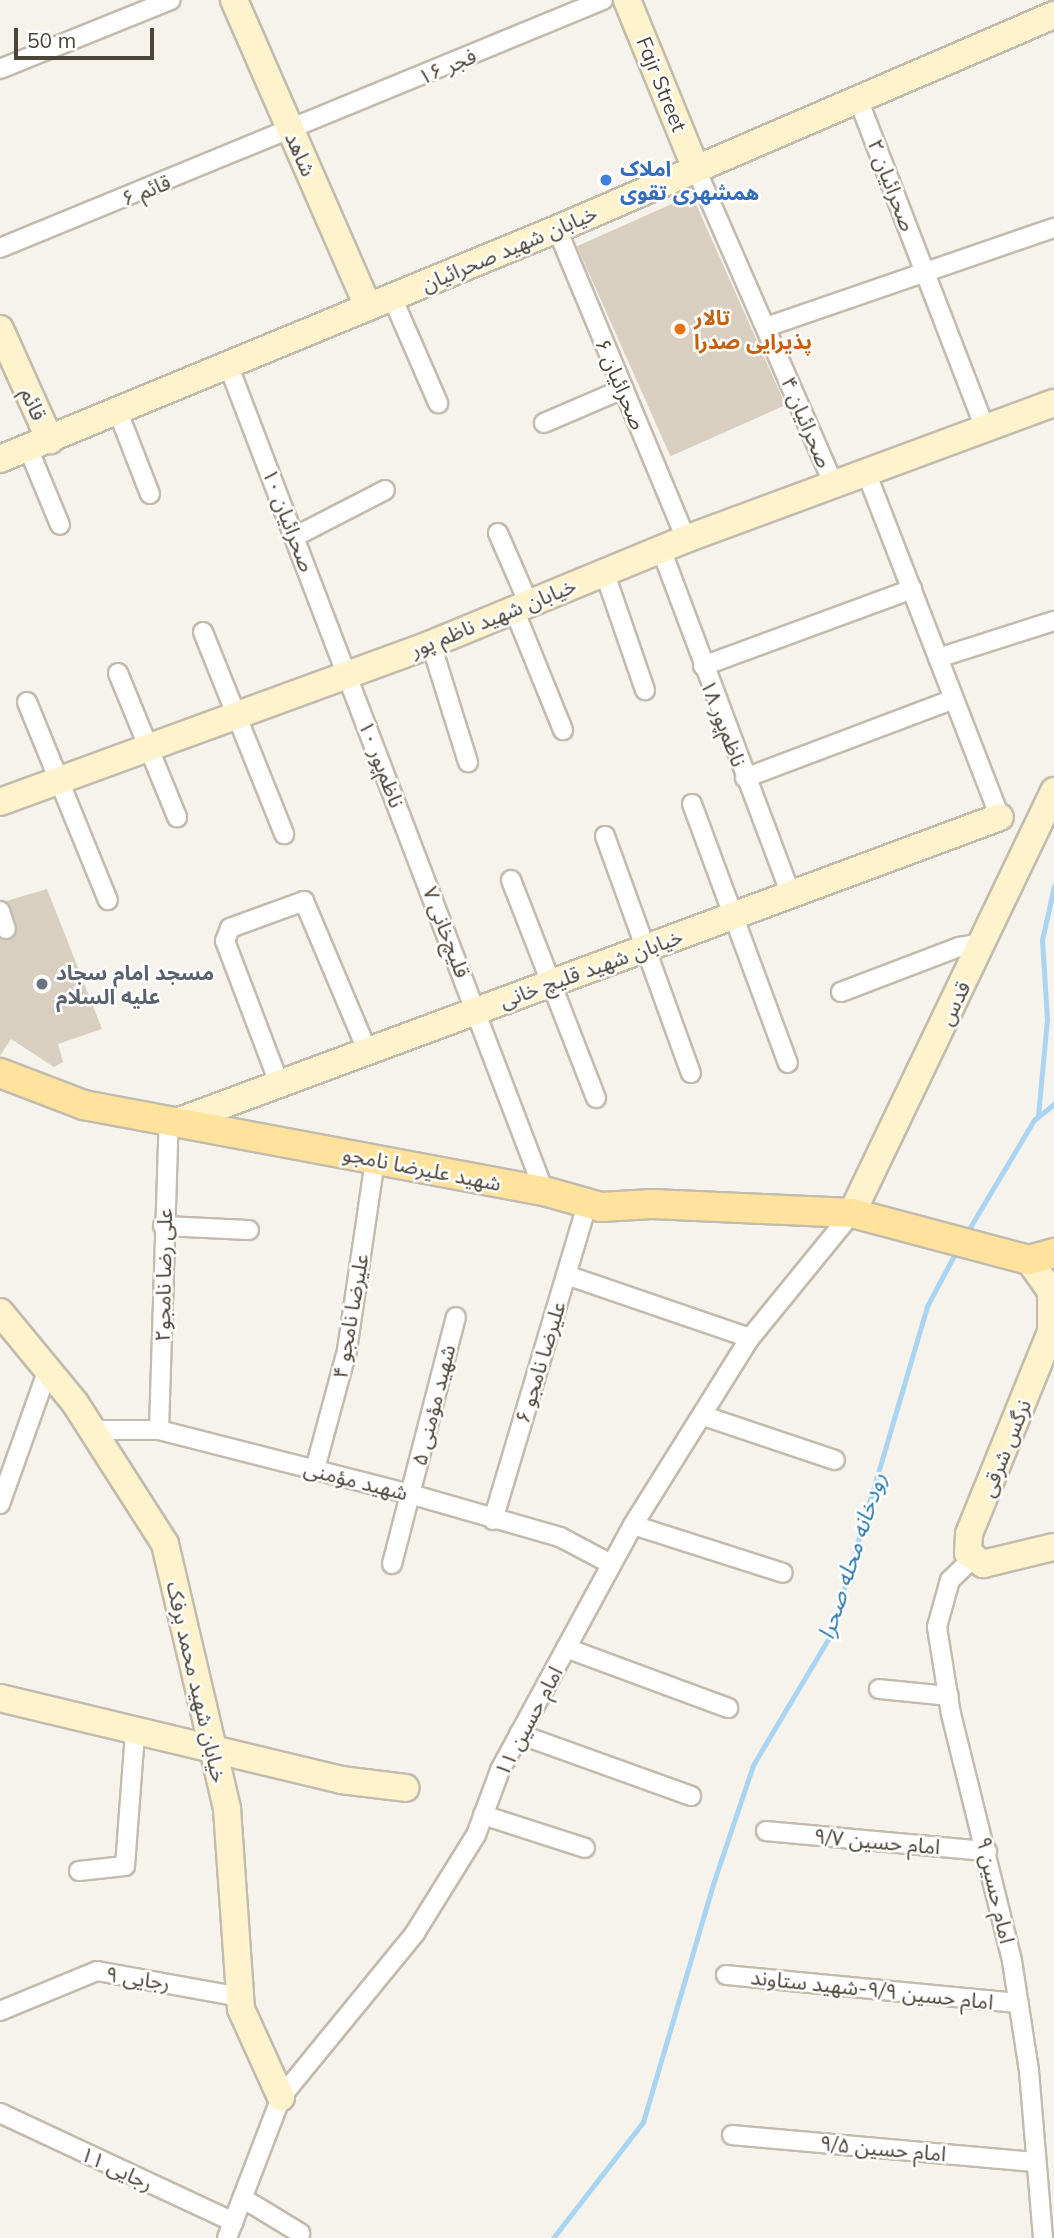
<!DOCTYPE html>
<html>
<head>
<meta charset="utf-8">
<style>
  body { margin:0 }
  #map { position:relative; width:1054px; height:2238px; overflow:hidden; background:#f6f3ec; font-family:Mulish,"Noto Sans Arabic",sans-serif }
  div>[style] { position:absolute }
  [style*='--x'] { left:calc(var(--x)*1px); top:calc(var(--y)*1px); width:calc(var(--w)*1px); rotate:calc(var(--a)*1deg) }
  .stream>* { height:5px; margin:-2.5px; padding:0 2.5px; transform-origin:2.5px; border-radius:2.5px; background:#a9d4f2 }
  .building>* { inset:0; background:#d8cfc1; transform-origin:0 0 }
  .roads { filter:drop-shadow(2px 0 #c2bbae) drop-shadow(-2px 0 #c2bbae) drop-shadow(0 2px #c2bbae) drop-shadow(0 -2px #c2bbae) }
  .street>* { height:18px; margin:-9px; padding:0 9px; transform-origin:9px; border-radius:9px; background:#fff }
  .secondary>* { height:26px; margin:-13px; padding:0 13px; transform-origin:13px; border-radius:13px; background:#fff3cd }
  .primary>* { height:28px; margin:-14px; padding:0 14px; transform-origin:14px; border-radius:14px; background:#ffe39c }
  .dots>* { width:19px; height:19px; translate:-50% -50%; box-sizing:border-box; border:4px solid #fff; border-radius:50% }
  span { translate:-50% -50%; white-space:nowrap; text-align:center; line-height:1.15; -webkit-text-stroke:5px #fff; paint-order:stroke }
  .street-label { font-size:21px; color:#4b4439 }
  .shop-label { font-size:21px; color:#366cbe; font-weight:700 }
  .left { translate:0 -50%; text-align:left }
  .food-label { font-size:21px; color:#c56008; font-weight:700 }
  .worship-label { font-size:21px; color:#5b616d; font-weight:700 }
  .water-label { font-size:23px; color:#2e7ab2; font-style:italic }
  .scale { position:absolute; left:14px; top:28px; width:140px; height:32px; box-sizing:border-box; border:4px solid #4b4439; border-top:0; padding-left:9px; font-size:21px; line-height:24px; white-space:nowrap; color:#4b4439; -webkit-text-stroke:5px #fff; paint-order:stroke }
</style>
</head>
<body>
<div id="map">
  <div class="stream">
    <div style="--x:1038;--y:1116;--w:97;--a:-84.7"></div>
    <div style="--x:1047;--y:1019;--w:79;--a:-93.6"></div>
    <div style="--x:1042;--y:940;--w:55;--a:-77.5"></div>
    <div style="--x:966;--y:1234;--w:133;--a:-59.2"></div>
    <div style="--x:1034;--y:1120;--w:26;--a:-39"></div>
    <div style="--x:553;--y:2238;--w:147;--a:-52.2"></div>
    <div style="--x:643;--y:2122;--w:251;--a:-73.6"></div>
    <div style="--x:714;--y:1881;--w:122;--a:-71.4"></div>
    <div style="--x:753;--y:1765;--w:150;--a:-59.2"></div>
    <div style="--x:830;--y:1636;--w:344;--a:-73.6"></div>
    <div style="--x:927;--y:1306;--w:66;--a:-61.9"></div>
  </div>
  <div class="building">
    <div style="left:692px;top:195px;width:230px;height:126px;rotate:66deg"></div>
    <div style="clip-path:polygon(47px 889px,102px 1029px,58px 1044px,63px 1062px,54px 1067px,11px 1039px,0 1056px,0 939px,10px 939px,17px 931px,6px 901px)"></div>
  </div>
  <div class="roads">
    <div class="street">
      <div style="--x:0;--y:69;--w:184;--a:-22"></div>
      <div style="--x:858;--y:99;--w:353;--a:68.9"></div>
      <div style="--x:696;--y:169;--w:343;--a:66.4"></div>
      <div style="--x:557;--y:229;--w:336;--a:67.4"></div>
      <div style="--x:0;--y:248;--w:652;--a:-22.36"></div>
      <div style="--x:392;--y:297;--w:116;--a:66.5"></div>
      <div style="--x:766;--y:327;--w:305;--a:-19"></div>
      <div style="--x:229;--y:367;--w:882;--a:69.08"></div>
      <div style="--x:118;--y:412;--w:88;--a:68.7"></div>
      <div style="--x:544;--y:423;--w:86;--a:-23.3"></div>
      <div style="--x:28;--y:448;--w:83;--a:67.4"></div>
      <div style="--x:866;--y:472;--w:370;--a:68.8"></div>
      <div style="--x:498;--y:533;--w:75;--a:66.5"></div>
      <div style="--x:296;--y:536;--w:100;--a:-27.3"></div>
      <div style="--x:661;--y:549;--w:370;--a:69.4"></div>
      <div style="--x:604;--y:571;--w:126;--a:71"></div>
      <div style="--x:513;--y:607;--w:133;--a:67.9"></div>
      <div style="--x:203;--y:632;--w:218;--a:68.1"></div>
      <div style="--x:431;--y:644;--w:124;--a:72.6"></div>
      <div style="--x:938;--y:658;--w:122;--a:-17.7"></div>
      <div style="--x:703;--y:666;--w:223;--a:-20.2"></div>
      <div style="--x:118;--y:673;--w:156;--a:67.7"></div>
      <div style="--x:27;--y:702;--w:214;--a:67.8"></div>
      <div style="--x:745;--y:778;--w:223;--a:-20.7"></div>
      <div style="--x:692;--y:804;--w:276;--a:69.7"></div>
      <div style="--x:605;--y:836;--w:252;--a:70.1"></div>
      <div style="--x:511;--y:880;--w:234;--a:68.7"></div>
      <div style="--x:0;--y:911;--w:19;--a:72"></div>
      <div style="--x:841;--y:992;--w:126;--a:-20.9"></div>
      <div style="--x:959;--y:947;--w:24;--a:-9"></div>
      <div style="--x:279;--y:1083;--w:152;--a:-110.8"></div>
      <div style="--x:225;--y:941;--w:14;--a:-69"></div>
      <div style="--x:230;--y:928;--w:79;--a:-20"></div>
      <div style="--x:304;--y:901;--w:162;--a:67.1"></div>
      <div style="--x:163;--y:1226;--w:86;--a:2.7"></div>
      <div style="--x:566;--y:1275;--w:194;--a:18.9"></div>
      <div style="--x:704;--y:1416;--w:138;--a:18.6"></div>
      <div style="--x:93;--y:1430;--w:66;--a:0"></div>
      <div style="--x:159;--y:1430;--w:259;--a:14.3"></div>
      <div style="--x:410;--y:1494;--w:156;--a:16"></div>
      <div style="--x:560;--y:1537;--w:58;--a:27.9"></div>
      <div style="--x:159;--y:1430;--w:310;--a:-88.2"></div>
      <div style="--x:315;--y:1469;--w:123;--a:-74.9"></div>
      <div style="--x:347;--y:1350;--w:192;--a:-81.6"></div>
      <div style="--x:0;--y:1504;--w:140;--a:-70.4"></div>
      <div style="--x:493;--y:1520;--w:330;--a:-73.4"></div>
      <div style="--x:633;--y:1525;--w:157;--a:17.7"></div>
      <div style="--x:974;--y:1557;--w:33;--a:136"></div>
      <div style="--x:950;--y:1580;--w:49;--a:105.5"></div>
      <div style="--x:937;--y:1627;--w:88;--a:80.9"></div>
      <div style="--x:951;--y:1714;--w:254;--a:76.1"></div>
      <div style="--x:1012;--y:1961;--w:111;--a:81.2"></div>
      <div style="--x:1029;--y:2071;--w:168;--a:85.2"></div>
      <div style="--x:392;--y:1564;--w:255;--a:-75.5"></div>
      <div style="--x:566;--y:1648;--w:173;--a:20.3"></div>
      <div style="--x:879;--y:1689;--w:70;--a:5.7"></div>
      <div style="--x:519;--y:1734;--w:183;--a:19.8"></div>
      <div style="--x:483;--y:1815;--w:107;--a:17.9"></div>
      <div style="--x:766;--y:1831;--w:222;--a:5.2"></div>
      <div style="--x:79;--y:1871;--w:46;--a:-6.2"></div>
      <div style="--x:125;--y:1866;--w:133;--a:-85.7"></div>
      <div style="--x:726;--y:1975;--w:294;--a:5.5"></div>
      <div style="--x:0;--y:2011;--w:105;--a:-22.4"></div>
      <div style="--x:97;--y:1971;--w:145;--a:10.3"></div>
      <div style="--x:0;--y:2113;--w:258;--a:25"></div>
      <div style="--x:732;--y:2135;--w:303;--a:5.1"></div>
      <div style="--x:244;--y:2199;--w:66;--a:31.3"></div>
      <div style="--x:227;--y:2238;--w:151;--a:-69"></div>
      <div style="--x:281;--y:2097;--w:212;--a:-50.7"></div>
      <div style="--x:415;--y:1933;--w:115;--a:-58.1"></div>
      <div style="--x:476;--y:1835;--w:69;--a:-69.7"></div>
      <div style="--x:500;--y:1770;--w:279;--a:-61.5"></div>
      <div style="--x:633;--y:1525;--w:221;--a:-58"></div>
      <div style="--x:750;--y:1338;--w:161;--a:-50.8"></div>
    </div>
    <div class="secondary">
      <div style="--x:234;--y:0;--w:335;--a:66.4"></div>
      <div style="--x:627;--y:0;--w:183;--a:67.8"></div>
      <div style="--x:0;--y:329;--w:122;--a:65.8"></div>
      <div style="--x:0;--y:459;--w:603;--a:-22.44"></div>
      <div style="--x:557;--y:229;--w:541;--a:-23.3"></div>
      <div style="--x:0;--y:802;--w:459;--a:-20.1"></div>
      <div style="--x:431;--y:644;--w:276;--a:-22.4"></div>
      <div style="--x:686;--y:539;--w:392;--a:-20.3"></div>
      <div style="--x:182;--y:1120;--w:872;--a:-20.33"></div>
      <div style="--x:852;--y:1213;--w:468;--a:-64.4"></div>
      <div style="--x:1029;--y:1260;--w:38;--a:55"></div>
      <div style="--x:1051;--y:1291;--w:41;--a:90"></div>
      <div style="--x:1051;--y:1332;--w:218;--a:112.1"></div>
      <div style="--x:969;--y:1534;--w:19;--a:93"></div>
      <div style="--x:968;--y:1553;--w:19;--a:36"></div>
      <div style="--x:983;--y:1564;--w:73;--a:-13.5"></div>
      <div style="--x:0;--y:1312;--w:118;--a:50.5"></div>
      <div style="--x:75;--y:1403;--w:167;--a:57.4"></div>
      <div style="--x:165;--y:1544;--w:272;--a:76.8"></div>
      <div style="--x:227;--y:1809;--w:200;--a:86"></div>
      <div style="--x:241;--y:2009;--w:97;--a:65.6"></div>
      <div style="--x:0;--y:1698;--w:351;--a:13.5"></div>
      <div style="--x:341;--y:1780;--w:65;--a:7"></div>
    </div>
    <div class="primary">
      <div style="--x:0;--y:1073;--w:90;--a:20.9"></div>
      <div style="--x:84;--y:1105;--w:468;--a:10.6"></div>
      <div style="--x:544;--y:1191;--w:59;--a:15.7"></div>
      <div style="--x:601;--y:1207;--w:51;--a:-3.4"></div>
      <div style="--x:652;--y:1204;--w:200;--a:2.6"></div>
      <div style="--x:852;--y:1213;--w:183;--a:14.9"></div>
      <div style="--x:1029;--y:1260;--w:26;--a:-16"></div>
    </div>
  </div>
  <div class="dots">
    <div style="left:606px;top:180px;background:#3f7fe0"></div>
    <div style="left:680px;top:329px;background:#e8710a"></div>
    <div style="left:42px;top:984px;background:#6b7280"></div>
  </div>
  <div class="street-label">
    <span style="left:447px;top:66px;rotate:-23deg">فجر ۱۶</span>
    <span style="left:662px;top:84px;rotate:68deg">Fajr Street</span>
    <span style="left:301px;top:154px;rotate:66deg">شاهد</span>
    <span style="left:892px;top:185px;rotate:69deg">صحرائیان ۲</span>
    <span style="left:146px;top:190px;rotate:-22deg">قائم ۶</span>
    <span style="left:509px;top:248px;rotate:-23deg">خیابان شهید صحرائیان</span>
    <span style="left:621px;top:384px;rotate:67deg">صحرائیان ۶</span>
    <span style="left:34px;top:404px;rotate:66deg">قائم</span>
    <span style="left:807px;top:422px;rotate:67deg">صحرائیان ۴</span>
    <span style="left:289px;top:520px;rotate:69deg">صحرائیان ۱۰</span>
    <span style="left:493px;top:617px;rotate:-22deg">خیابان شهید ناظم پور</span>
    <span style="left:724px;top:723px;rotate:69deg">ناظم‌پور ۱۸</span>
    <span style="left:382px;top:764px;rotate:69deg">ناظم‌پور ۱۰</span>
    <span style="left:447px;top:932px;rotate:69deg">قلیچ‌خانی ۷</span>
    <span style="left:591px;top:968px;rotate:-20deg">خیابان شهید قلیچ خانی</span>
    <span style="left:954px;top:1003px;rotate:-64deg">قدس</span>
    <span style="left:422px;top:1168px;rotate:11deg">شهید علیرضا نامجو</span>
    <span style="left:163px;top:1275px;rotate:-89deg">علی رضا نامجو۲</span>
    <span style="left:350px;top:1316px;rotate:-80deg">علیرضا نامجو ۴</span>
    <span style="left:540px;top:1362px;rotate:-73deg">علیرضا نامجو ۶</span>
    <span style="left:433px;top:1405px;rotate:-76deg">شهید مؤمنی ۵</span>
    <span style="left:1005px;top:1448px;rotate:-68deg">نرگس شرقی</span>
    <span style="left:356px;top:1480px;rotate:14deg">شهید مؤمنی</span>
    <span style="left:197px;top:1682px;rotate:77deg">خیابان شهید محمد برفک</span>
    <span style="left:528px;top:1721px;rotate:-62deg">امام حسین ۱۱</span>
    <span style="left:877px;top:1841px;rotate:5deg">امام حسین ۹/۷</span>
    <span style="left:996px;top:1890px;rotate:77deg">امام حسین ۹</span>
    <span style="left:138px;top:1978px;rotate:8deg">رجایی ۹</span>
    <span style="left:872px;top:1989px;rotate:6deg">امام حسین ۹/۹-شهید ستاوند</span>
    <span style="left:883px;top:2148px;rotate:5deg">امام حسین ۹/۵</span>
    <span style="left:117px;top:2168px;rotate:25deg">رجایی ۱۱</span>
  </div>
  <div class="shop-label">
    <span class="left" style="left:620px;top:180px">املاک<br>همشهری تقوی</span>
  </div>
  <div class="food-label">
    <span class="left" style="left:694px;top:329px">تالار<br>پذیرایی صدرا</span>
  </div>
  <div class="worship-label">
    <span class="left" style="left:56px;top:984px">مسجد امام سجاد<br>علیه السلام</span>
  </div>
  <div class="water-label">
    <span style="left:852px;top:1556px;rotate:-72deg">رودخانه محله صحرا</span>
  </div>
  <div class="scale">50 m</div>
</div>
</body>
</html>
